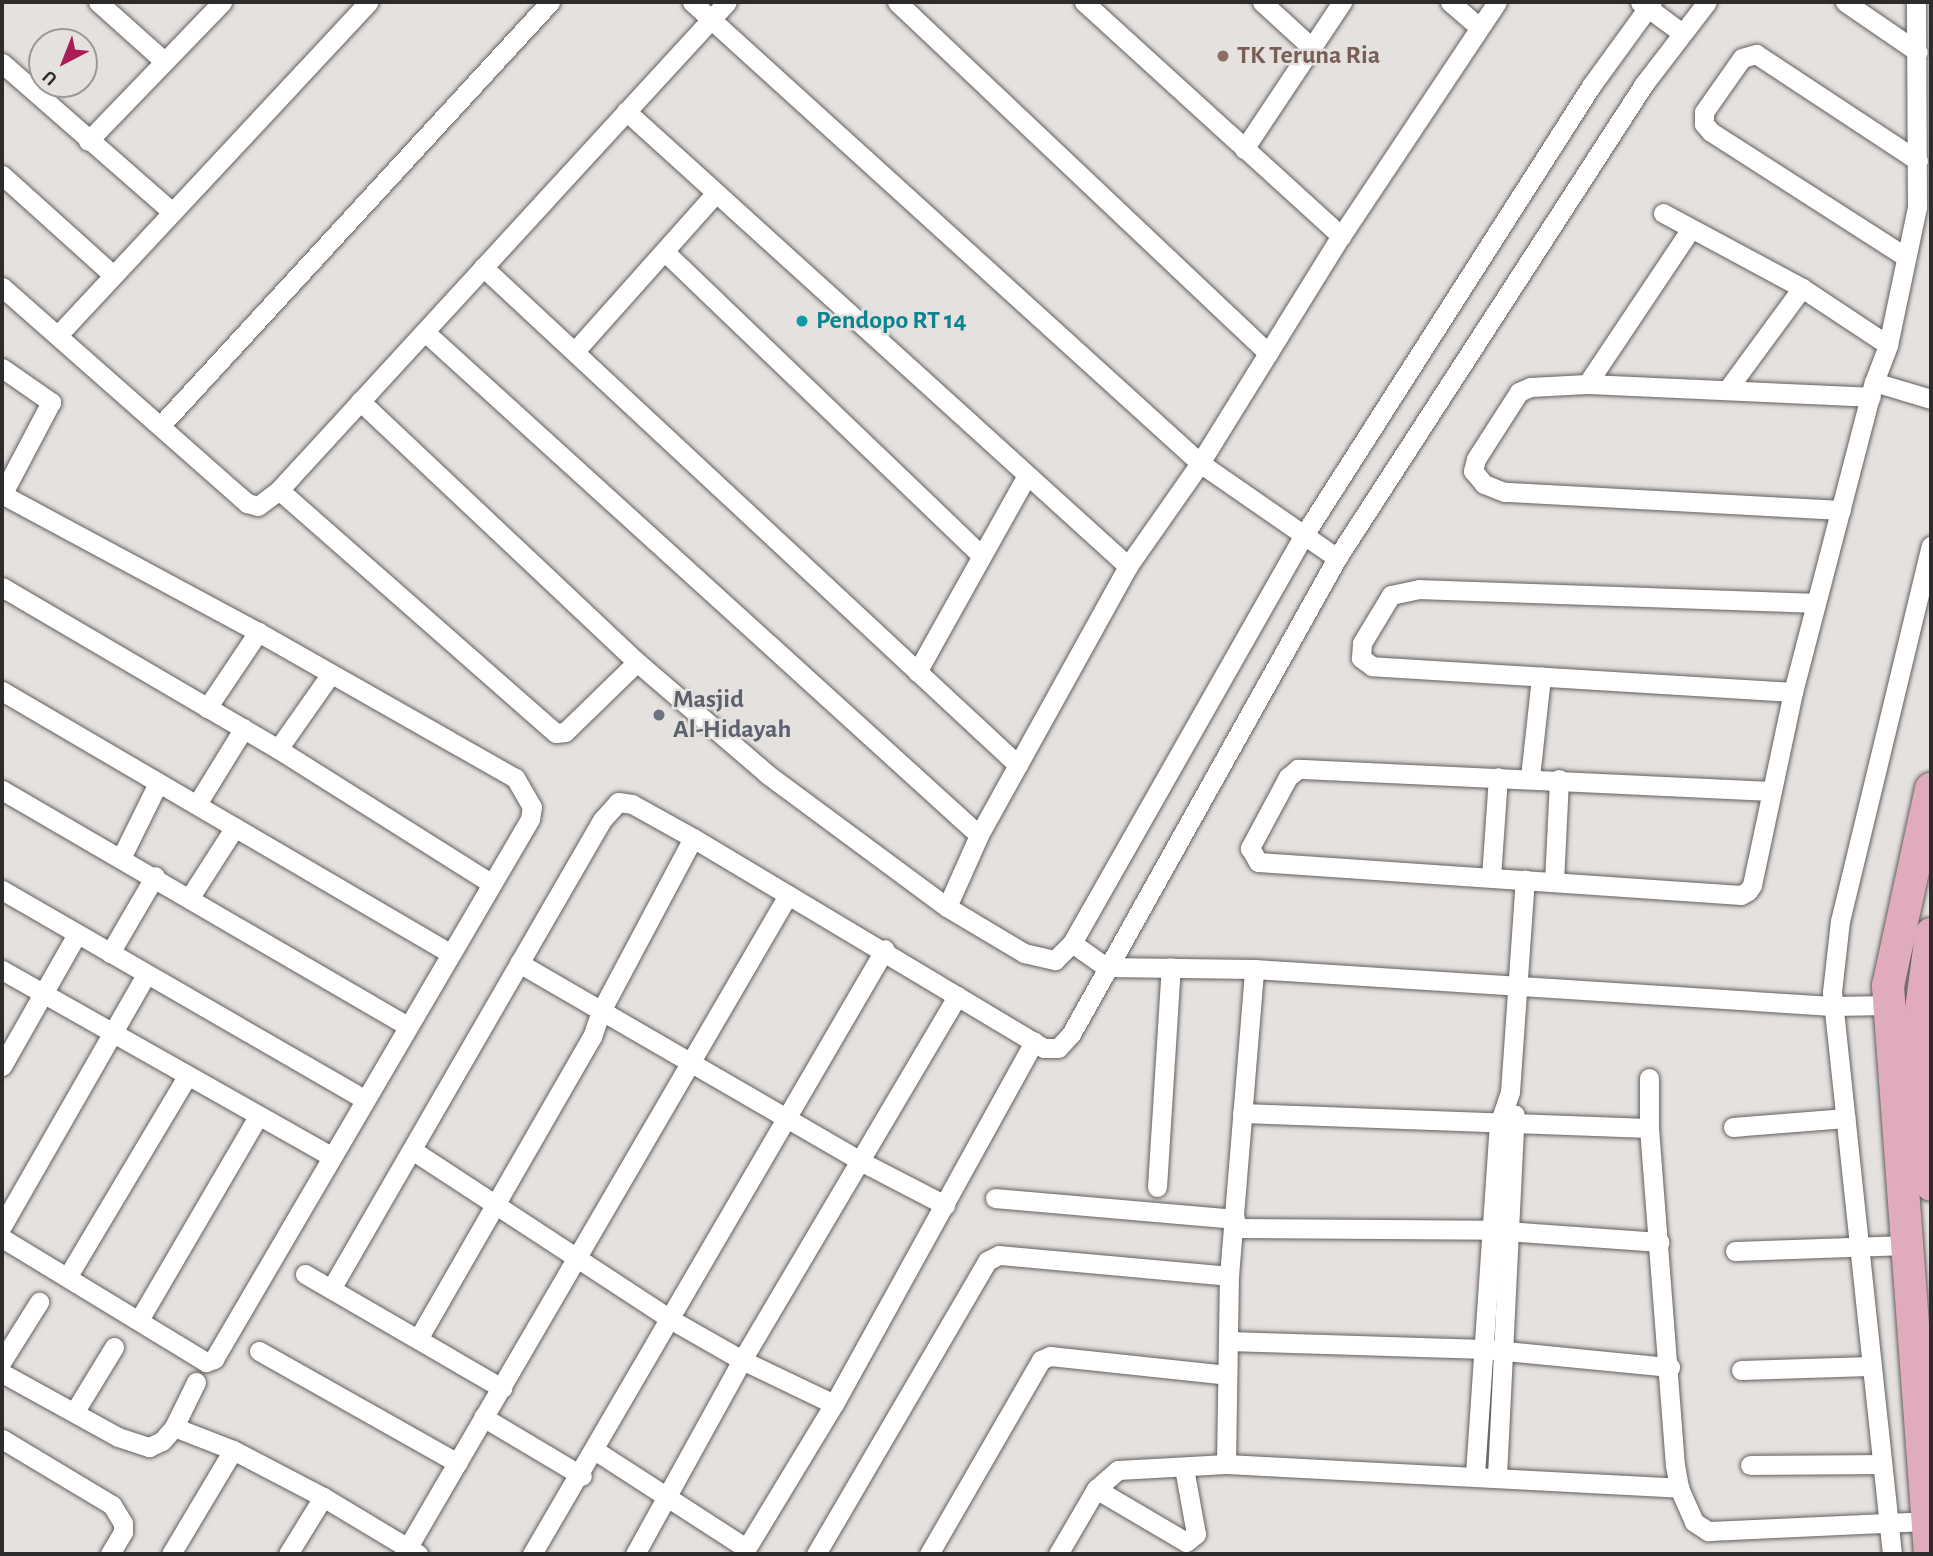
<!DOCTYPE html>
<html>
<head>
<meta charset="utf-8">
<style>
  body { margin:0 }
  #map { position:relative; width:1933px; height:1556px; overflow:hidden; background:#e5e1df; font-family:"Alegreya Sans",sans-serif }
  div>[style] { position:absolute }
  .roads { filter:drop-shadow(0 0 2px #635f5d) drop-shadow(0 0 2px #635f5d) }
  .street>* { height:19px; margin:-9.5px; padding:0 9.5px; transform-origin:9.5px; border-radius:9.5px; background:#fff }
  .primary>* { height:32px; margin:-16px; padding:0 16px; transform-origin:16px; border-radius:16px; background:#e0acbd }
  .dots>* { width:19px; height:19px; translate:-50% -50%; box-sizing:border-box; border:4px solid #e5e1df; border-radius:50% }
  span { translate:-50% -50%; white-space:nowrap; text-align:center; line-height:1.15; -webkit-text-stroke:5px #e5e1df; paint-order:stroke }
  .education-label { font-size:26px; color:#785e54; font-weight:700 }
  .left { translate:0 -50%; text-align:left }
  .culture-label { font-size:26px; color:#0d838f; font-weight:700 }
  .worship-label { font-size:26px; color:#5b616d; font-weight:700 }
  .frame { position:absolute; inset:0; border:4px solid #2d2c2b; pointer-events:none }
  .north { position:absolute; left:28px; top:28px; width:70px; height:70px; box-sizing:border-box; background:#e5e1df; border:2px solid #9b9997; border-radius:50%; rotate:222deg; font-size:19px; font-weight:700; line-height:28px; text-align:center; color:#2d2c2b }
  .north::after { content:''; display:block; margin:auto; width:24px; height:32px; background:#ac1d58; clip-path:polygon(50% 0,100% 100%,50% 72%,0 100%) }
</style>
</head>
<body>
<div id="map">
  <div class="roads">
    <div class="street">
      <i style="left:98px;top:2px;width:89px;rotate:41.8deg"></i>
      <i style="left:692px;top:2px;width:686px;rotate:42.22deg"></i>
      <i style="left:1200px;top:463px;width:167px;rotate:34.7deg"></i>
      <i style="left:897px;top:2px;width:511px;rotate:43.41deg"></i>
      <i style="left:1084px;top:2px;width:348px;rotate:42.3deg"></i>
      <i style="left:1262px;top:2px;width:67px;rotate:42.6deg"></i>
      <i style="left:1450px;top:2px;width:38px;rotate:41deg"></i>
      <i style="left:1640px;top:2px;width:52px;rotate:36.4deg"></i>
      <i style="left:1845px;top:2px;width:88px;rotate:34.4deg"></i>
      <i style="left:2px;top:63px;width:226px;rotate:41.2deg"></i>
      <i style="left:626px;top:111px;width:678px;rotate:42.19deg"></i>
      <i style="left:88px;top:141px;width:193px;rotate:-46deg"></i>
      <i style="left:1244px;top:149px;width:177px;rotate:-56.3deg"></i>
      <i style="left:2px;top:175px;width:149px;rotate:42deg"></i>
      <i style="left:1663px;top:213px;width:158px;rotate:28.3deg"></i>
      <i style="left:1802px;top:288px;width:103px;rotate:33.5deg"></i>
      <i style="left:665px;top:252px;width:436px;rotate:43.8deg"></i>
      <i style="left:1906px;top:257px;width:232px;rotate:-147.3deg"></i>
      <i style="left:1711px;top:132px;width:11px;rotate:-131deg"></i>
      <i style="left:1704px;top:124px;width:12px;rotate:-90deg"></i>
      <i style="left:1704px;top:112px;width:66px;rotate:-54.9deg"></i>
      <i style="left:1742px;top:58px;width:15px;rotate:-16deg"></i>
      <i style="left:1756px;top:54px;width:194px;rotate:33.4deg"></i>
      <i style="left:483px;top:267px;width:731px;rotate:42.95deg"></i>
      <i style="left:2px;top:287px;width:327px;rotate:41.4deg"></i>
      <i style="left:247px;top:503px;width:11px;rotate:15deg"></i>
      <i style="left:258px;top:506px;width:26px;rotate:-37deg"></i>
      <i style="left:279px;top:490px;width:662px;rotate:-47.45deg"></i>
      <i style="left:425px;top:332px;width:748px;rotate:42.24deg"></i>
      <i style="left:58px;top:335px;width:455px;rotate:-47deg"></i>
      <i style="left:575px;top:351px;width:210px;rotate:-48.3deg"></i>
      <i style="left:2px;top:368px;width:60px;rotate:34.8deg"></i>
      <i style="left:51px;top:402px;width:105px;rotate:117.8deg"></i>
      <i style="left:1874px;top:382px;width:59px;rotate:16.6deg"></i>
      <i style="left:1587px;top:384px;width:185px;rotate:-56.2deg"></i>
      <i style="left:1727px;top:390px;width:127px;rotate:-53.7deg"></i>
      <i style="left:360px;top:401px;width:381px;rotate:43.3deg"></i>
      <i style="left:637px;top:662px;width:172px;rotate:40.7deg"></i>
      <i style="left:767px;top:774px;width:224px;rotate:36.5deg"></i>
      <i style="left:947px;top:907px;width:90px;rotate:30.9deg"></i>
      <i style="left:1024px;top:953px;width:32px;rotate:13deg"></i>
      <i style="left:1055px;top:960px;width:24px;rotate:-45deg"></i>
      <i style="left:1072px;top:943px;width:469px;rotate:-60.4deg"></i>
      <i style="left:1304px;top:535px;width:533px;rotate:-57.41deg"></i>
      <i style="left:1591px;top:86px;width:104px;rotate:-54deg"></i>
      <i style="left:161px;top:425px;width:575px;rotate:-47.4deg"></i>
      <i style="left:279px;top:490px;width:368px;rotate:41.3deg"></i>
      <i style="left:556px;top:733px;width:9px;rotate:-6deg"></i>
      <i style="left:565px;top:732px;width:100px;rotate:-44.2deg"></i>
      <i style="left:1841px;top:510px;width:337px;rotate:-176.9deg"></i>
      <i style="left:1504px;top:492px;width:22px;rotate:-158deg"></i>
      <i style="left:1484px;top:484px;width:17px;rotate:-130deg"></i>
      <i style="left:1473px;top:471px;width:12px;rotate:-76deg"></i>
      <i style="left:1476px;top:459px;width:80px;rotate:-57.3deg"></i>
      <i style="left:1519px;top:392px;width:12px;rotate:-24deg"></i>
      <i style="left:1530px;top:387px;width:57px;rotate:-3deg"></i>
      <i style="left:1587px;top:384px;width:284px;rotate:2.6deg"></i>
      <i style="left:2px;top:587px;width:320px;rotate:30.4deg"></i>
      <i style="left:278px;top:749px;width:249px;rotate:32.2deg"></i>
      <i style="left:917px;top:672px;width:223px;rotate:-60.8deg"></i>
      <i style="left:2px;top:691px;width:517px;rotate:30.34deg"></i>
      <i style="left:1793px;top:692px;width:422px;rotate:-176.5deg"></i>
      <i style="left:1372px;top:666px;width:14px;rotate:-144deg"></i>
      <i style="left:1361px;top:658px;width:15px;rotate:-86deg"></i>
      <i style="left:1362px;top:643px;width:56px;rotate:-58.9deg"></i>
      <i style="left:1391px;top:595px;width:29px;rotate:-12deg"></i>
      <i style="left:1419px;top:589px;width:397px;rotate:2deg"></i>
      <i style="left:207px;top:708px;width:92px;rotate:-56.1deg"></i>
      <i style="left:278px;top:749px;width:90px;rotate:-54.9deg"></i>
      <i style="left:1530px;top:777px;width:101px;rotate:-83.7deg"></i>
      <i style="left:2px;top:790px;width:467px;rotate:30.2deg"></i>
      <i style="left:1771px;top:791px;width:474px;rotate:-177.3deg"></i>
      <i style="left:1298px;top:769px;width:13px;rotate:141deg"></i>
      <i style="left:1288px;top:777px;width:81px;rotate:118.2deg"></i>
      <i style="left:1250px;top:848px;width:16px;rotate:60deg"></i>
      <i style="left:1258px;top:862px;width:484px;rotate:3.9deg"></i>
      <i style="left:1741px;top:895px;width:8px;rotate:-30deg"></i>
      <i style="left:1748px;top:891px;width:7px;rotate:-56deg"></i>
      <i style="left:1752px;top:885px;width:197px;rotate:-78deg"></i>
      <i style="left:1793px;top:692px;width:320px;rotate:-75.4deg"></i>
      <i style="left:1874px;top:382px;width:40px;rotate:-69deg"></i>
      <i style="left:1888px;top:345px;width:141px;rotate:-78.1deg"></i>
      <i style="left:1917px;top:207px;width:205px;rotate:-90.3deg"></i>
      <i style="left:197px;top:804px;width:89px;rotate:-58.3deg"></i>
      <i style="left:121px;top:858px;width:84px;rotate:-63.7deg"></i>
      <i style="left:1491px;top:877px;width:100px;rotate:-86deg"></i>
      <i style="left:1554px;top:882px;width:103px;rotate:-87.2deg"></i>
      <i style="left:2px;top:890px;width:419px;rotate:30deg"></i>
      <i style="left:190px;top:897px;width:83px;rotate:-57.3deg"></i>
      <i style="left:947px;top:907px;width:79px;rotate:-66deg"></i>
      <i style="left:979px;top:835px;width:308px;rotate:-61deg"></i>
      <i style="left:1128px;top:566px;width:126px;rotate:-55deg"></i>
      <i style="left:1200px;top:463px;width:267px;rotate:-58.2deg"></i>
      <i style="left:1341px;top:236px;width:281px;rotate:-56.3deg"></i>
      <i style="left:1072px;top:943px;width:42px;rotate:35.2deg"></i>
      <i style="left:1106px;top:967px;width:148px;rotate:0.8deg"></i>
      <i style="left:1254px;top:969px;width:579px;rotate:3.66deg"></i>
      <i style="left:1832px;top:1006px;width:58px;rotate:-1deg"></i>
      <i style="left:110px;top:953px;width:89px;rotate:-59.7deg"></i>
      <i style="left:519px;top:963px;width:394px;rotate:30.1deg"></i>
      <i style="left:860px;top:1161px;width:96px;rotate:27.4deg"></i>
      <i style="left:2px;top:970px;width:378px;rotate:29.5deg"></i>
      <i style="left:2px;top:1066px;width:152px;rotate:-60.4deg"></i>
      <i style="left:1649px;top:1078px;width:50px;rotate:90deg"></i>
      <i style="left:1649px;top:1128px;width:338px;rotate:85.6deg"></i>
      <i style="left:1675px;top:1465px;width:23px;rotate:80deg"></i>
      <i style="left:1679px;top:1488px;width:37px;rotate:66deg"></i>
      <i style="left:1694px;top:1522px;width:17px;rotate:33deg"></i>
      <i style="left:1708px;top:1531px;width:219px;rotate:-2.6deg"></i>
      <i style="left:1242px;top:1113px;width:407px;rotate:2.1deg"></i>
      <i style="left:1733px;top:1127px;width:113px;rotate:-4.6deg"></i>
      <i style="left:412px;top:1150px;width:308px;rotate:33.2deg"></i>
      <i style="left:670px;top:1319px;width:83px;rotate:29.7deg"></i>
      <i style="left:742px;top:1360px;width:102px;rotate:25.6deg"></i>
      <i style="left:1157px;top:1187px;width:220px;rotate:-86.4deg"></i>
      <i style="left:995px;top:1198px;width:241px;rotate:5deg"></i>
      <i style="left:2px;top:1226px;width:289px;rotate:-60.2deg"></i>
      <i style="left:1235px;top:1228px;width:257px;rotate:0.4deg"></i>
      <i style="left:1492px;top:1230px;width:168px;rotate:4.1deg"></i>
      <i style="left:2px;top:1238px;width:239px;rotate:31.3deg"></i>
      <i style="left:206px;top:1362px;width:9px;rotate:-21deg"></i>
      <i style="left:214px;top:1359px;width:626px;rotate:-59.66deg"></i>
      <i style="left:530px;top:819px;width:12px;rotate:-81deg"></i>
      <i style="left:532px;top:807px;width:34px;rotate:-120deg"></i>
      <i style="left:515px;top:778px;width:296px;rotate:-150.4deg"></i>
      <i style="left:258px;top:632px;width:291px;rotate:-151.7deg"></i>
      <i style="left:1735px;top:1251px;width:172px;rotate:-2deg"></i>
      <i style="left:305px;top:1274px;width:228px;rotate:30.1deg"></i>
      <i style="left:68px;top:1276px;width:233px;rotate:-59.2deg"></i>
      <i style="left:331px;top:1289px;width:542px;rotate:-59.98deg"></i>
      <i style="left:602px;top:820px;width:24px;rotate:-48deg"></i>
      <i style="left:618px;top:802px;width:14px;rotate:8deg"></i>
      <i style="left:632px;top:804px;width:70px;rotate:29.1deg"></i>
      <i style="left:693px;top:838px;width:409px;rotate:30.9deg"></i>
      <i style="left:1044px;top:1048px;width:14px"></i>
      <i style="left:1058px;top:1048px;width:19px;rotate:-47deg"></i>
      <i style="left:1071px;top:1034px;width:545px;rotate:-60.8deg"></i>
      <i style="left:1337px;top:558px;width:565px;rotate:-57.07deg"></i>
      <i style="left:1644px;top:84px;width:103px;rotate:-52.5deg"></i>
      <i style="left:139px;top:1320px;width:236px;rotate:-59.7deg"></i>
      <i style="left:418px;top:1339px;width:349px;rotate:-60.1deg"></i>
      <i style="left:592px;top:1037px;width:28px;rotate:-71deg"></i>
      <i style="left:601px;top:1011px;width:196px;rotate:-62deg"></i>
      <i style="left:1228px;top:1341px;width:257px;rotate:1.8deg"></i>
      <i style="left:1485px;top:1349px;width:186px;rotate:5.6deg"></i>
      <i style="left:259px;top:1351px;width:228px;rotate:29.4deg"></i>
      <i style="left:2px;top:1361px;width:70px;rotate:-57.9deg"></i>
      <i style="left:1741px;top:1370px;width:129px;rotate:-1.8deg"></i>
      <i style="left:2px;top:1373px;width:132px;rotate:28.9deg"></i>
      <i style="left:118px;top:1437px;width:33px;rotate:18deg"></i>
      <i style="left:149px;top:1447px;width:14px;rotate:-25deg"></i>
      <i style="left:162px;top:1441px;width:18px;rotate:-49deg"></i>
      <i style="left:174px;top:1427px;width:50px;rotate:-63.9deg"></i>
      <i style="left:75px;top:1411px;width:75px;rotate:-58.6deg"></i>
      <i style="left:483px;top:1417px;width:115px;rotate:30.8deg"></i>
      <i style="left:174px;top:1427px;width:63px;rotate:21.3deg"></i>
      <i style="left:233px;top:1450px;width:102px;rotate:27.6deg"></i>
      <i style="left:323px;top:1497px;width:111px;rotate:31deg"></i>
      <i style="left:2px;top:1439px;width:128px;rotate:31deg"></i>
      <i style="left:112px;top:1505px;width:21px;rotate:59deg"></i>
      <i style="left:123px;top:1523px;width:9px;rotate:90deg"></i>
      <i style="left:123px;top:1532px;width:26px;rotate:121deg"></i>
      <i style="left:596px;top:1451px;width:179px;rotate:32.9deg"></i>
      <i style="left:1226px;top:1464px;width:188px;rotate:-89.1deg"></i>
      <i style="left:1229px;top:1276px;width:308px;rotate:-85.3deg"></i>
      <i style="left:1750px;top:1465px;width:131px;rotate:-0.4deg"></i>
      <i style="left:1475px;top:1474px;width:351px;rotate:-86.1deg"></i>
      <i style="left:1499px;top:1124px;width:34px;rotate:-71deg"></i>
      <i style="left:1510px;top:1092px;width:213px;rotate:-86deg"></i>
      <i style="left:1497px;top:1476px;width:362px;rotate:-87.2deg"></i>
      <i style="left:1096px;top:1489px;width:104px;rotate:30.5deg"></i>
      <i style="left:1186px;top:1542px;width:13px;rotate:-39deg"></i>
      <i style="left:1196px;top:1534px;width:67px;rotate:-100.3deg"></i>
      <i style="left:171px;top:1554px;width:121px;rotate:-59.2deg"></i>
      <i style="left:288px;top:1554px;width:67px;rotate:-58.4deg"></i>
      <i style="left:404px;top:1554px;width:763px;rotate:-59.77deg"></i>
      <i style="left:532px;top:1554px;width:700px;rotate:-59.74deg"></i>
      <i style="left:635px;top:1554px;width:222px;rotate:-61.1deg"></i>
      <i style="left:742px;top:1360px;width:423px;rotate:-59.4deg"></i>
      <i style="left:743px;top:1554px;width:175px;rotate:-58.8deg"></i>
      <i style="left:834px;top:1404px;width:414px;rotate:-61.1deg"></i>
      <i style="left:816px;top:1554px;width:339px;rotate:-59.7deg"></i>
      <i style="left:987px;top:1261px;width:13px;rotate:-27deg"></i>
      <i style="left:999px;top:1255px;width:231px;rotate:5.2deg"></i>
      <i style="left:929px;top:1554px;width:224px;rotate:-60deg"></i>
      <i style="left:1041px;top:1360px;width:10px;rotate:-24deg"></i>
      <i style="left:1050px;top:1356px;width:178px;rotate:6.1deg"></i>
      <i style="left:1058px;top:1554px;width:75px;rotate:-59.7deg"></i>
      <i style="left:1096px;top:1489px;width:29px;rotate:-41deg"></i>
      <i style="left:1118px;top:1470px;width:108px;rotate:-3.2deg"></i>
      <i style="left:1226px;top:1464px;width:454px;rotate:3deg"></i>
      <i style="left:1892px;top:1554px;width:565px;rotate:-96.09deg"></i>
      <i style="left:1832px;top:992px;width:71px;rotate:-83.6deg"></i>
      <i style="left:1840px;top:921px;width:386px;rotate:-76.4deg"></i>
    </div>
    <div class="primary">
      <i style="left:1931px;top:934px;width:92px;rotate:97.5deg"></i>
      <i style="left:1919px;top:1025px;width:160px;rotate:85.7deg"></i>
      <i style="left:1930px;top:1554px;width:570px;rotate:-94.23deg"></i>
      <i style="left:1888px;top:986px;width:202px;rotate:-77.7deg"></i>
    </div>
  </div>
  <div class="dots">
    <i style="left:1223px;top:56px;background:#8d6e63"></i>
    <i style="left:802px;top:321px;background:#0f9aa8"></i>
    <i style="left:659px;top:715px;background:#6b7280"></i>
  </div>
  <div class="education-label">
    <span class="left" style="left:1237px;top:56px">TK Teruna Ria</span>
  </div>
  <div class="culture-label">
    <span class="left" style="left:816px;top:321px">Pendopo RT 14</span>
  </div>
  <div class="worship-label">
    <span class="left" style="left:673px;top:715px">Masjid<br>Al-Hidayah</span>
  </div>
  <div class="frame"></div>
  <div class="north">U</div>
</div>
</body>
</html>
